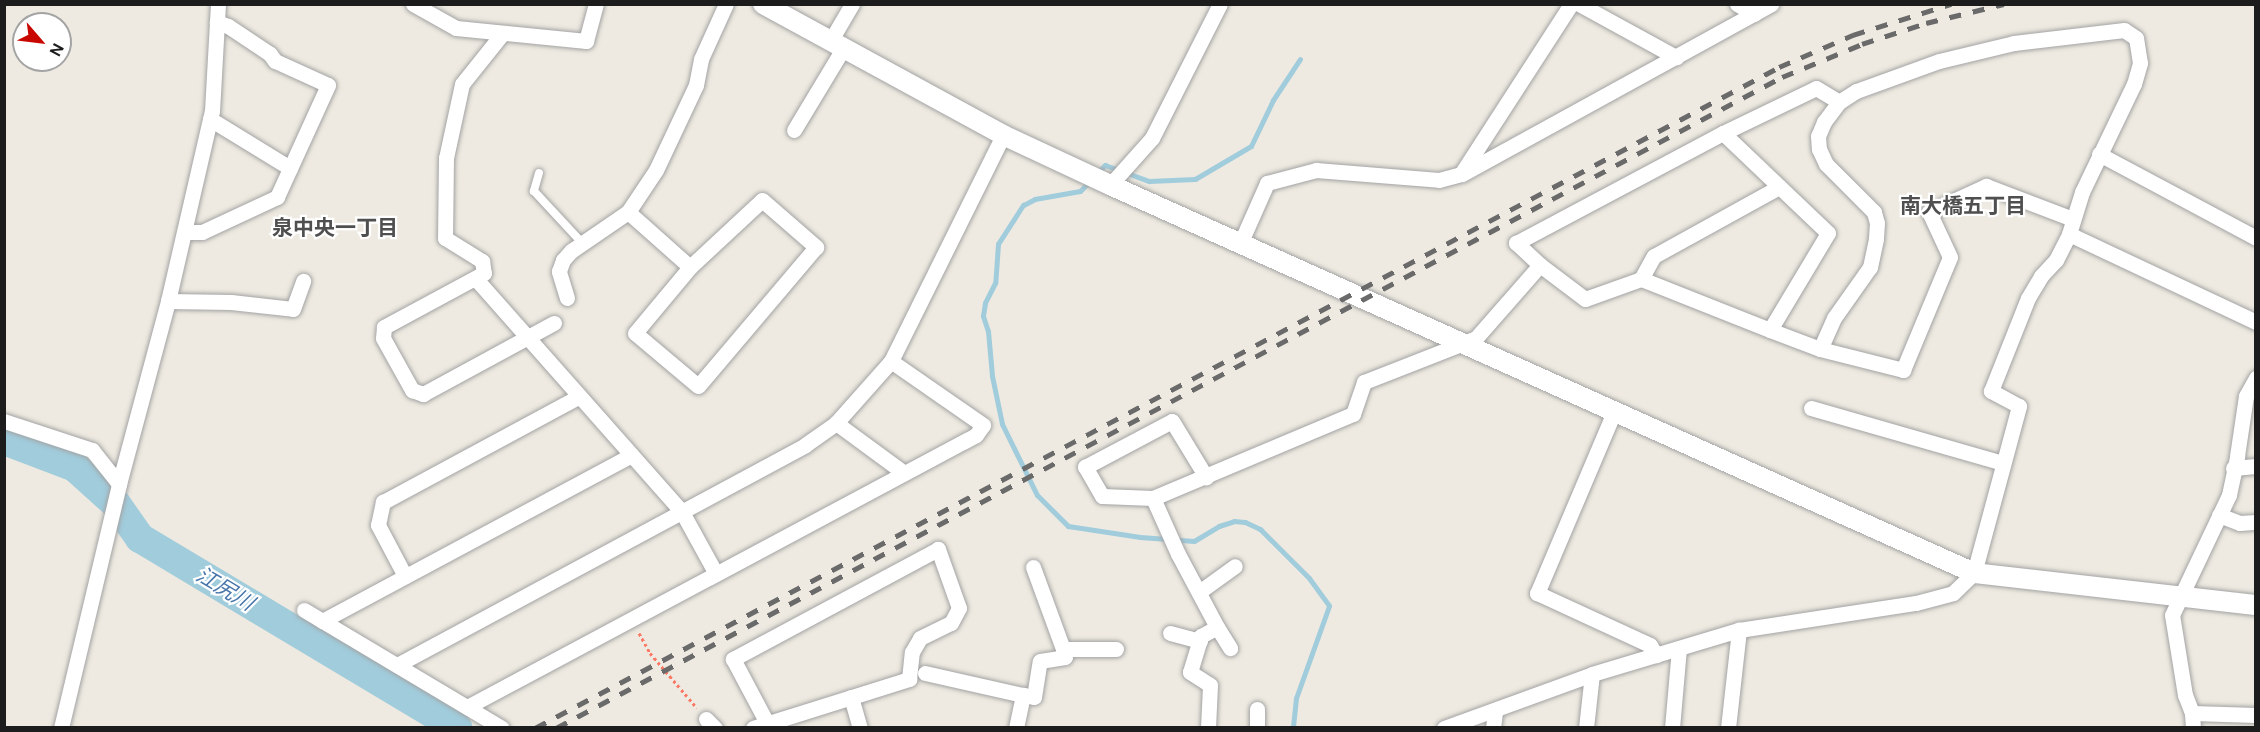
<!DOCTYPE html>
<html>
<head>
<meta charset="utf-8">
<style>
  body { margin:0 }
  #map { position:relative; width:2260px; height:732px; overflow:hidden; background:#eeeae1; font-family:"DM Sans","Noto Sans JP",sans-serif }
  div>[style] { position:absolute }
  .stream>* { height:5px; margin:-2.5px; padding:0 2.5px; transform-origin:2.5px; border-radius:2.5px; background:#a1ccdc }
  .river>* { height:30px; margin:-15px; padding:0 15px; transform-origin:15px; border-radius:15px; background:#a1ccdc }
  .path>* { height:3px; margin-top:-1.5px; transform-origin:0; background:repeating-linear-gradient(90deg,#fa7a66 0 3px,transparent 0 6px) }
  .roads { filter:drop-shadow(0 0 2px #a3a3a3) drop-shadow(0 0 2px #a3a3a3) }
  .service>* { height:8px; margin:-4px; padding:0 4px; transform-origin:4px; border-radius:4px; background:#fff }
  .minor>* { height:15px; margin:-7.5px; padding:0 7.5px; transform-origin:7.5px; border-radius:7.5px; background:#fff }
  .tertiary>* { height:20px; margin:-10px; padding:0 10px; transform-origin:10px; border-radius:10px; background:#fff }
  .rail>* { height:4.5px; margin-top:-2.25px; transform-origin:0; background:repeating-linear-gradient(90deg,#6a6a6a 0 12px,transparent 0 24px) }
  span { translate:-50% -50%; white-space:nowrap; text-align:center; line-height:1.15; -webkit-text-stroke:4.5px #fff; paint-order:stroke }
  .neighbourhood-label { font-size:21px; color:#4f4f4f; font-weight:700 }
  .water-label { font-size:21px; color:#4976ab; font-style:italic }
  .frame { position:absolute; inset:0; border:6px solid #1c1c1c; pointer-events:none }
  .north { position:absolute; left:12px; top:12px; width:60px; height:60px; box-sizing:border-box; background:#fff; border:2px solid #a4a4a4; border-radius:50%; rotate:118deg; font-size:16px; font-weight:700; line-height:24px; text-align:center; color:#1c1c1c }
  .north::after { content:''; display:block; margin:auto; width:21px; height:27px; background:#c80700; clip-path:polygon(50% 0,100% 100%,50% 72%,0 100%) }
</style>
</head>
<body>
<div id="map">
  <div class="stream">
    <i style="left:1096px;top:174px;width:13px;rotate:-45deg"></i>
    <i style="left:1105px;top:165px;width:47px;rotate:20deg"></i>
    <i style="left:1149px;top:181px;width:46px;rotate:-2.5deg"></i>
    <i style="left:1195px;top:179px;width:65px;rotate:-30.5deg"></i>
    <i style="left:1251px;top:146px;width:51px;rotate:-64.4deg"></i>
    <i style="left:1273px;top:100px;width:49px;rotate:-56.6deg"></i>
    <i style="left:1090px;top:181px;width:14px;rotate:135deg"></i>
    <i style="left:1080px;top:191px;width:46px;rotate:169.9deg"></i>
    <i style="left:1035px;top:199px;width:13px;rotate:153deg"></i>
    <i style="left:1023px;top:205px;width:46px;rotate:122.7deg"></i>
    <i style="left:998px;top:244px;width:39px;rotate:94deg"></i>
    <i style="left:995px;top:283px;width:22px;rotate:117deg"></i>
    <i style="left:985px;top:303px;width:13px;rotate:99deg"></i>
    <i style="left:983px;top:316px;width:16px;rotate:72deg"></i>
    <i style="left:988px;top:331px;width:45px;rotate:84.9deg"></i>
    <i style="left:992px;top:376px;width:49px;rotate:78.2deg"></i>
    <i style="left:1002px;top:424px;width:79px;rotate:63.8deg"></i>
    <i style="left:1037px;top:495px;width:44px;rotate:45deg"></i>
    <i style="left:1068px;top:526px;width:73px;rotate:8.7deg"></i>
    <i style="left:1140px;top:537px;width:54px;rotate:4.2deg"></i>
    <i style="left:1194px;top:541px;width:29px;rotate:-31deg"></i>
    <i style="left:1219px;top:526px;width:16px;rotate:-18deg"></i>
    <i style="left:1234px;top:521px;width:11px;rotate:5deg"></i>
    <i style="left:1245px;top:522px;width:17px;rotate:25deg"></i>
    <i style="left:1260px;top:529px;width:69px;rotate:45deg"></i>
    <i style="left:1309px;top:578px;width:34px;rotate:54deg"></i>
    <i style="left:1329px;top:606px;width:98px;rotate:109.7deg"></i>
    <i style="left:1296px;top:698px;width:30px;rotate:96deg"></i>
  </div>
  <div class="river">
    <i style="left:4px;top:440px;width:76px;rotate:20.8deg"></i>
    <i style="left:75px;top:467px;width:55px;rotate:42.1deg"></i>
    <i style="left:116px;top:504px;width:42px;rotate:54.8deg"></i>
    <i style="left:140px;top:538px;width:370px;rotate:30.9deg"></i>
  </div>
  <div class="path">
    <i style="left:639px;top:633px;width:23px;rotate:61deg"></i>
    <i style="left:650px;top:653px;width:72px;rotate:49.5deg"></i>
  </div>
  <div class="roads">
    <div class="service">
      <i style="left:539px;top:173px;width:19px;rotate:106deg"></i>
      <i style="left:534px;top:191px;width:72px;rotate:47.2deg"></i>
    </div>
    <div class="minor">
      <i style="left:413px;top:4px;width:49px;rotate:29.2deg"></i>
      <i style="left:456px;top:28px;width:131px;rotate:5.7deg"></i>
      <i style="left:586px;top:41px;width:38px;rotate:-75deg"></i>
      <i style="left:1579px;top:4px;width:111px;rotate:28.7deg"></i>
      <i style="left:1737px;top:4px;width:20px;rotate:30deg"></i>
      <i style="left:502px;top:34px;width:64px;rotate:128.7deg"></i>
      <i style="left:462px;top:84px;width:76px;rotate:102.2deg"></i>
      <i style="left:446px;top:158px;width:80px;rotate:90.7deg"></i>
      <i style="left:445px;top:238px;width:44px;rotate:31.9deg"></i>
      <i style="left:482px;top:261px;width:12px;rotate:81deg"></i>
      <i style="left:484px;top:273px;width:114px;rotate:151.6deg"></i>
      <i style="left:384px;top:327px;width:11px;rotate:95deg"></i>
      <i style="left:383px;top:338px;width:60px;rotate:60.9deg"></i>
      <i style="left:412px;top:390px;width:12px;rotate:20deg"></i>
      <i style="left:423px;top:394px;width:149px;rotate:-28.5deg"></i>
      <i style="left:831px;top:40px;width:42px;rotate:-59.7deg"></i>
      <i style="left:210px;top:119px;width:94px;rotate:31.5deg"></i>
      <i style="left:794px;top:130px;width:97px;rotate:-58.9deg"></i>
      <i style="left:1723px;top:133px;width:103px;rotate:-25.8deg"></i>
      <i style="left:1816px;top:88px;width:27px;rotate:31deg"></i>
      <i style="left:2099px;top:154px;width:178px;rotate:28.1deg"></i>
      <i style="left:1463px;top:171px;width:199px;rotate:-57.1deg"></i>
      <i style="left:1110px;top:185px;width:63px;rotate:-48.2deg"></i>
      <i style="left:1152px;top:138px;width:150px;rotate:-63.1deg"></i>
      <i style="left:762px;top:200px;width:72px;rotate:41deg"></i>
      <i style="left:816px;top:247px;width:182px;rotate:130.3deg"></i>
      <i style="left:698px;top:386px;width:82px;rotate:-139.9deg"></i>
      <i style="left:635px;top:333px;width:86px;rotate:-50.2deg"></i>
      <i style="left:690px;top:267px;width:98px;rotate:-42.9deg"></i>
      <i style="left:185px;top:232px;width:17px"></i>
      <i style="left:202px;top:232px;width:83px;rotate:-25deg"></i>
      <i style="left:277px;top:197px;width:123px;rotate:-65.5deg"></i>
      <i style="left:328px;top:85px;width:58px;rotate:-155.6deg"></i>
      <i style="left:275px;top:61px;width:9px;rotate:-126deg"></i>
      <i style="left:270px;top:54px;width:50px;rotate:-146.3deg"></i>
      <i style="left:228px;top:26px;width:12px;rotate:-160deg"></i>
      <i style="left:2069px;top:234px;width:207px;rotate:25.2deg"></i>
      <i style="left:1240px;top:244px;width:67px;rotate:-66.1deg"></i>
      <i style="left:1267px;top:183px;width:51px;rotate:-14.9deg"></i>
      <i style="left:1316px;top:170px;width:123px;rotate:4.6deg"></i>
      <i style="left:1439px;top:180px;width:24px;rotate:-15deg"></i>
      <i style="left:1462px;top:174px;width:353px;rotate:-28.8deg"></i>
      <i style="left:690px;top:267px;width:83px;rotate:-138.4deg"></i>
      <i style="left:628px;top:212px;width:50px;rotate:-56.3deg"></i>
      <i style="left:656px;top:170px;width:94px;rotate:-64.8deg"></i>
      <i style="left:696px;top:85px;width:26px;rotate:-79deg"></i>
      <i style="left:701px;top:59px;width:60px;rotate:-65.6deg"></i>
      <i style="left:476px;top:279px;width:311px;rotate:48.5deg"></i>
      <i style="left:682px;top:512px;width:68px;rotate:61.2deg"></i>
      <i style="left:1641px;top:279px;width:26px;rotate:-61deg"></i>
      <i style="left:1654px;top:256px;width:143px;rotate:-28.9deg"></i>
      <i style="left:567px;top:298px;width:28px;rotate:-107deg"></i>
      <i style="left:559px;top:271px;width:12px;rotate:-70deg"></i>
      <i style="left:563px;top:260px;width:12px;rotate:-48deg"></i>
      <i style="left:571px;top:251px;width:69px;rotate:-34.4deg"></i>
      <i style="left:168px;top:301px;width:63px;rotate:0.9deg"></i>
      <i style="left:231px;top:302px;width:62px;rotate:6.4deg"></i>
      <i style="left:293px;top:309px;width:30px;rotate:-70deg"></i>
      <i style="left:1820px;top:349px;width:86px;rotate:14.2deg"></i>
      <i style="left:1903px;top:370px;width:122px;rotate:-67.4deg"></i>
      <i style="left:1950px;top:257px;width:50px;rotate:-115deg"></i>
      <i style="left:1929px;top:212px;width:63px;rotate:-24.5deg"></i>
      <i style="left:1986px;top:186px;width:93px;rotate:20.8deg"></i>
      <i style="left:1811px;top:408px;width:200px;rotate:16deg"></i>
      <i style="left:1614px;top:412px;width:197px;rotate:113deg"></i>
      <i style="left:1537px;top:593px;width:124px;rotate:24.7deg"></i>
      <i style="left:1650px;top:645px;width:12px;rotate:59deg"></i>
      <i style="left:4px;top:421px;width:93px;rotate:18.2deg"></i>
      <i style="left:92px;top:450px;width:43px;rotate:51.5deg"></i>
      <i style="left:836px;top:423px;width:84px;rotate:36.3deg"></i>
      <i style="left:2233px;top:468px;width:23px;rotate:-5deg"></i>
      <i style="left:1153px;top:498px;width:51px;rotate:-177.8deg"></i>
      <i style="left:1102px;top:496px;width:34px;rotate:-120deg"></i>
      <i style="left:1085px;top:467px;width:98px;rotate:-27.9deg"></i>
      <i style="left:1172px;top:421px;width:66px;rotate:58.7deg"></i>
      <i style="left:2219px;top:515px;width:22px;rotate:21deg"></i>
      <i style="left:2240px;top:523px;width:16px;rotate:-4deg"></i>
      <i style="left:1033px;top:567px;width:87px;rotate:69.9deg"></i>
      <i style="left:405px;top:576px;width:58px;rotate:-117.9deg"></i>
      <i style="left:378px;top:525px;width:24px;rotate:-78deg"></i>
      <i style="left:383px;top:502px;width:221px;rotate:-28.3deg"></i>
      <i style="left:1199px;top:592px;width:44px;rotate:-35.8deg"></i>
      <i style="left:304px;top:610px;width:230px;rotate:30.8deg"></i>
      <i style="left:322px;top:621px;width:351px;rotate:-28.2deg"></i>
      <i style="left:1217px;top:627px;width:25px;rotate:58deg"></i>
      <i style="left:1170px;top:633px;width:31px;rotate:15deg"></i>
      <i style="left:397px;top:665px;width:464px;rotate:-28.3deg"></i>
      <i style="left:805px;top:445px;width:38px;rotate:-35deg"></i>
      <i style="left:836px;top:423px;width:83px;rotate:-48.4deg"></i>
      <i style="left:891px;top:361px;width:252px;rotate:-63.6deg"></i>
      <i style="left:925px;top:673px;width:100px;rotate:12.7deg"></i>
      <i style="left:851px;top:697px;width:32px;rotate:74deg"></i>
      <i style="left:467px;top:707px;width:577px;rotate:-28.12deg"></i>
      <i style="left:976px;top:435px;width:12px;rotate:-55deg"></i>
      <i style="left:983px;top:425px;width:112px;rotate:-145.2deg"></i>
      <i style="left:2192px;top:713px;width:64px;rotate:1.8deg"></i>
      <i style="left:706px;top:719px;width:13px;rotate:45deg"></i>
      <i style="left:61px;top:728px;width:251px;rotate:-76.6deg"></i>
      <i style="left:119px;top:484px;width:189px;rotate:-75deg"></i>
      <i style="left:168px;top:301px;width:195px;rotate:-77deg"></i>
      <i style="left:212px;top:111px;width:107px;rotate:-86.8deg"></i>
      <i style="left:753px;top:728px;width:164px;rotate:-17.4deg"></i>
      <i style="left:909px;top:679px;width:27px;rotate:-84deg"></i>
      <i style="left:912px;top:652px;width:16px;rotate:-60deg"></i>
      <i style="left:920px;top:638px;width:34px;rotate:-26deg"></i>
      <i style="left:951px;top:623px;width:17px;rotate:-62deg"></i>
      <i style="left:959px;top:608px;width:63px;rotate:-109.6deg"></i>
      <i style="left:938px;top:549px;width:233px;rotate:151.8deg"></i>
      <i style="left:733px;top:659px;width:72px;rotate:62deg"></i>
      <i style="left:1016px;top:728px;width:34px;rotate:-78deg"></i>
      <i style="left:1023px;top:695px;width:11px;rotate:10deg"></i>
      <i style="left:1034px;top:697px;width:36px;rotate:-81deg"></i>
      <i style="left:1040px;top:661px;width:25px;rotate:-9deg"></i>
      <i style="left:1065px;top:657px;width:8px;rotate:-104deg"></i>
      <i style="left:1063px;top:649px;width:53px"></i>
      <i style="left:1208px;top:728px;width:43px;rotate:-87.3deg"></i>
      <i style="left:1210px;top:685px;width:24px;rotate:-147deg"></i>
      <i style="left:1190px;top:672px;width:38px;rotate:-73deg"></i>
      <i style="left:1201px;top:636px;width:18px;rotate:-29deg"></i>
      <i style="left:1217px;top:627px;width:83px;rotate:-118.1deg"></i>
      <i style="left:1178px;top:554px;width:61px;rotate:-114.1deg"></i>
      <i style="left:1153px;top:498px;width:217px;rotate:-22.8deg"></i>
      <i style="left:1353px;top:414px;width:34px;rotate:-71deg"></i>
      <i style="left:1364px;top:382px;width:120px;rotate:-21.4deg"></i>
      <i style="left:1476px;top:338px;width:97px;rotate:-48.8deg"></i>
      <i style="left:1257px;top:728px;width:19px;rotate:-90deg"></i>
      <i style="left:1444px;top:728px;width:158px;rotate:-20deg"></i>
      <i style="left:1592px;top:674px;width:153px;rotate:-16.7deg"></i>
      <i style="left:1739px;top:630px;width:179px;rotate:-8.7deg"></i>
      <i style="left:1916px;top:603px;width:38px;rotate:-15deg"></i>
      <i style="left:1953px;top:593px;width:29px;rotate:-44deg"></i>
      <i style="left:1974px;top:573px;width:173px;rotate:-74.9deg"></i>
      <i style="left:2019px;top:406px;width:32px;rotate:-152deg"></i>
      <i style="left:1991px;top:391px;width:100px;rotate:-68.3deg"></i>
      <i style="left:2028px;top:298px;width:26px;rotate:-59deg"></i>
      <i style="left:2041px;top:276px;width:22px;rotate:-47deg"></i>
      <i style="left:2056px;top:260px;width:29px;rotate:-63deg"></i>
      <i style="left:2069px;top:234px;width:44px;rotate:-72.8deg"></i>
      <i style="left:2082px;top:192px;width:120px;rotate:-64.3deg"></i>
      <i style="left:2134px;top:84px;width:22px;rotate:-74deg"></i>
      <i style="left:2140px;top:63px;width:25px;rotate:-99deg"></i>
      <i style="left:2136px;top:38px;width:14px;rotate:-146deg"></i>
      <i style="left:2124px;top:30px;width:111px;rotate:173.3deg"></i>
      <i style="left:2014px;top:43px;width:77px;rotate:166.5deg"></i>
      <i style="left:1939px;top:61px;width:88px;rotate:160.1deg"></i>
      <i style="left:1856px;top:91px;width:20px;rotate:147deg"></i>
      <i style="left:1839px;top:102px;width:25px;rotate:127deg"></i>
      <i style="left:1824px;top:122px;width:15px;rotate:113deg"></i>
      <i style="left:1818px;top:136px;width:13px;rotate:86deg"></i>
      <i style="left:1819px;top:149px;width:17px;rotate:65deg"></i>
      <i style="left:1826px;top:164px;width:68px;rotate:45deg"></i>
      <i style="left:1874px;top:212px;width:11px;rotate:75deg"></i>
      <i style="left:1877px;top:223px;width:16px;rotate:94deg"></i>
      <i style="left:1876px;top:239px;width:29px;rotate:102deg"></i>
      <i style="left:1870px;top:267px;width:62px;rotate:125.2deg"></i>
      <i style="left:1834px;top:318px;width:34px;rotate:114deg"></i>
      <i style="left:1820px;top:349px;width:53px;rotate:-159.2deg"></i>
      <i style="left:1770px;top:330px;width:139px;rotate:-158.4deg"></i>
      <i style="left:1641px;top:279px;width:59px;rotate:160.3deg"></i>
      <i style="left:1585px;top:299px;width:56px;rotate:-142.9deg"></i>
      <i style="left:1540px;top:265px;width:33px;rotate:-137deg"></i>
      <i style="left:1516px;top:243px;width:234px;rotate:-28deg"></i>
      <i style="left:1723px;top:133px;width:145px;rotate:43.6deg"></i>
      <i style="left:1828px;top:233px;width:113px;rotate:120.9deg"></i>
      <i style="left:1493px;top:728px;width:17px;rotate:-83deg"></i>
      <i style="left:1586px;top:728px;width:54px;rotate:-83.7deg"></i>
      <i style="left:1672px;top:728px;width:80px;rotate:-85deg"></i>
      <i style="left:1728px;top:728px;width:99px;rotate:-83.6deg"></i>
      <i style="left:2193px;top:728px;width:15px;rotate:-94deg"></i>
      <i style="left:2192px;top:713px;width:19px;rotate:-111deg"></i>
      <i style="left:2185px;top:695px;width:81px;rotate:-99.2deg"></i>
      <i style="left:2172px;top:615px;width:133px;rotate:-64.6deg"></i>
      <i style="left:2229px;top:495px;width:40px;rotate:-78deg"></i>
      <i style="left:2237px;top:456px;width:61px;rotate:-81.5deg"></i>
      <i style="left:2246px;top:396px;width:21px;rotate:-61deg"></i>
    </div>
    <div class="tertiary">
      <i style="left:763px;top:4px;width:273px;rotate:28.6deg"></i>
      <i style="left:1003px;top:135px;width:118px;rotate:25deg"></i>
      <i style="left:1110px;top:185px;width:947px;rotate:24.18deg"></i>
      <i style="left:1974px;top:573px;width:284px;rotate:6.5deg"></i>
    </div>
  </div>
  <div class="rail">
    <i style="left:535px;top:728px;width:1409px;rotate:-27.98deg"></i>
    <i style="left:1779px;top:67px;width:81px;rotate:-23.4deg"></i>
    <i style="left:1853px;top:35px;width:103px;rotate:-17.6deg"></i>
    <i style="left:556px;top:728px;width:1388px;rotate:-27.97deg"></i>
    <i style="left:1782px;top:77px;width:87px;rotate:-22.4deg"></i>
    <i style="left:1862px;top:44px;width:67px;rotate:-18.2deg"></i>
    <i style="left:1926px;top:23px;width:80px;rotate:-13.7deg"></i>
  </div>
  <div class="neighbourhood-label">
    <span style="left:1963px;top:206px">南大橋五丁目</span>
    <span style="left:335px;top:228px">泉中央一丁目</span>
  </div>
  <div class="water-label">
    <span style="left:225px;top:589px;rotate:31deg">江尻川</span>
  </div>
  <div class="frame"></div>
  <div class="north">N</div>
</div>
</body>
</html>
